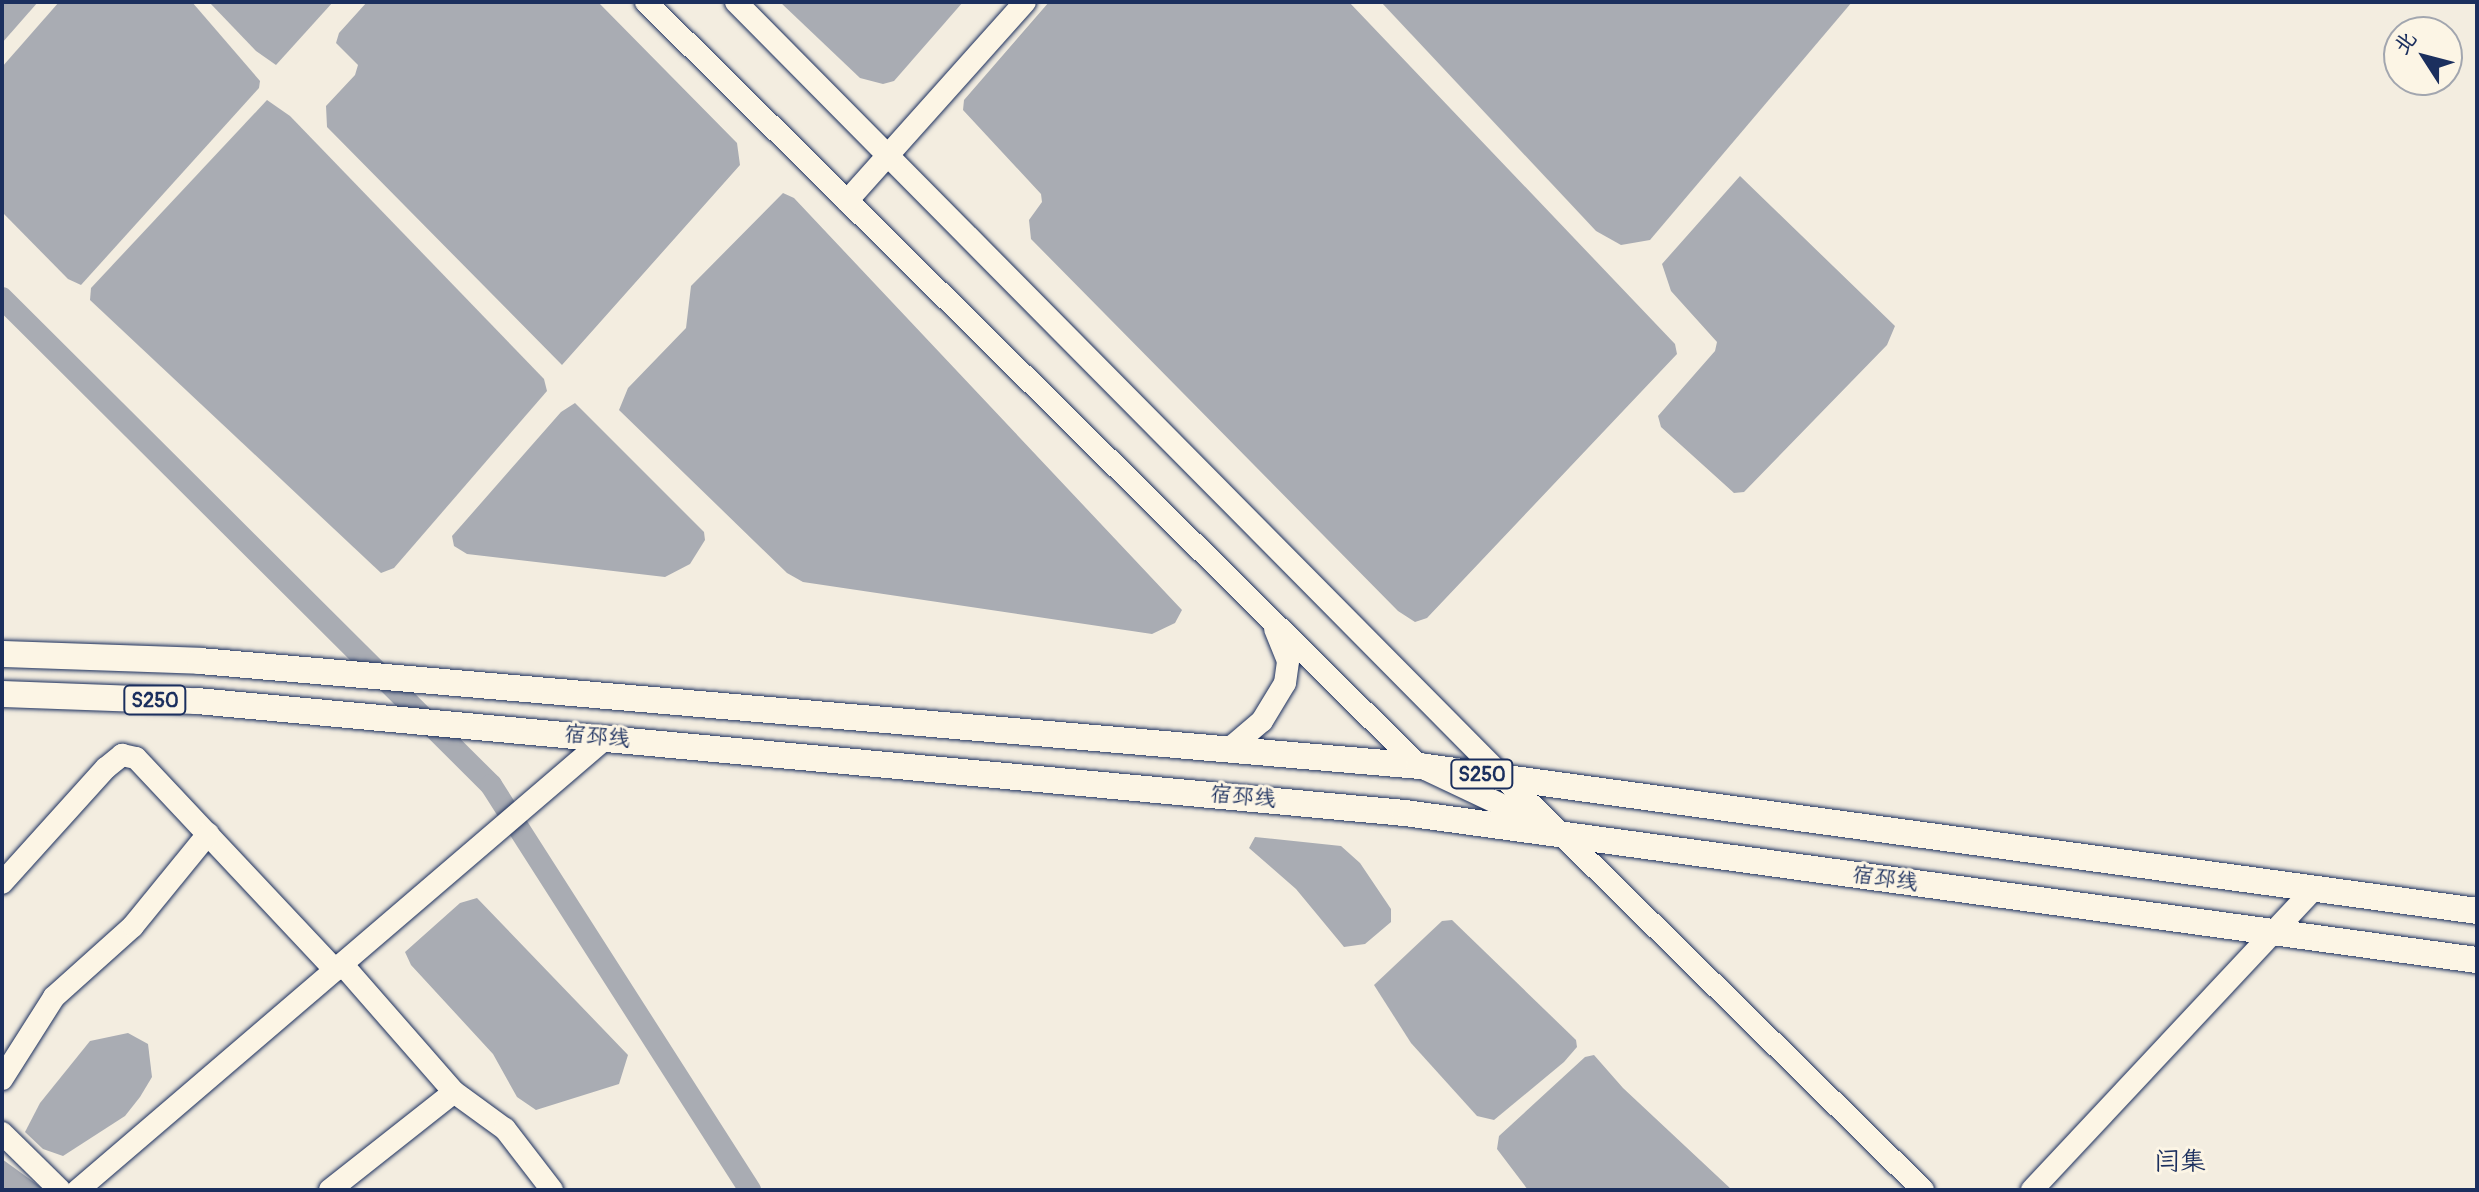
<!DOCTYPE html>
<html>
<head>
<meta charset="utf-8">
<style>
  body { margin:0 }
  #map { position:relative; width:2479px; height:1192px; overflow:hidden; background:#f3ede0; font-family:Pangolin,"LXGW WenKai TC",sans-serif }
  div>[style] { position:absolute }
  .water>* { inset:0; background:#a9acb3 }
  .canal>* { height:22px; margin:-11px; padding:0 11px; transform-origin:11px; border-radius:11px; background:#a9acb3 }
  .roads { filter:drop-shadow(0 0 2px #1b2f5e) drop-shadow(0 0 2px #1b2f5e) }
  .minor>* { height:22px; margin:-11px; padding:0 11px; transform-origin:11px; border-radius:11px; background:#fcf5e5 }
  .major>* { height:26px; margin:-13px; padding:0 13px; transform-origin:13px; border-radius:13px; background:#fcf5e5 }
  span { translate:-50% -50%; white-space:nowrap; text-align:center; line-height:1.15; -webkit-text-stroke:6px #fcf5e5; paint-order:stroke }
  .shield-label span { padding:2px 6px; background:#fcf5e5; border:2px solid; border-radius:6px; -webkit-text-stroke-width:0 }
  .shield-label { font-size:20px; color:#1b2f5e; font-weight:700 }
  .street-label { font-size:22px; color:#1b2f5e }
  .quarter-label { font-size:26px; color:#1b2f5e }
  .frame { position:absolute; inset:0; border:4px solid #1b2f5e; pointer-events:none }
  .north { position:absolute; left:2383px; top:16px; width:80px; height:80px; box-sizing:border-box; background:#fcf5e5; border:2px solid #a2a6af; border-radius:50%; rotate:306deg; font-size:22px; font-weight:700; line-height:32px; text-align:center; color:#1b2f5e }
  .north::after { content:''; display:block; margin:auto; width:28px; height:36px; background:#1b2f5e; clip-path:polygon(50% 0,100% 100%,50% 72%,0 100%) }
</style>
</head>
<body>
<div id="map">
  <div class="water">
    <i style="clip-path:polygon(2px 2px,38px 2px,2px 43px)"></i>
    <i style="clip-path:polygon(59px 2px,192px 2px,260px 81px,259px 88px,81px 285px,68px 279px,2px 212px,2px 67px)"></i>
    <i style="clip-path:polygon(209px 2px,333px 2px,276px 65px,256px 51px)"></i>
    <i style="clip-path:polygon(367px 2px,598px 2px,737px 143px,740px 165px,562px 365px,327px 127px,326px 106px,355px 75px,358px 65px,336px 43px,339px 33px)"></i>
    <i style="clip-path:polygon(780px 2px,963px 2px,894px 81px,883px 84px,860px 78px)"></i>
    <i style="clip-path:polygon(1049px 2px,1349px 2px,1675px 344px,1677px 354px,1427px 618px,1415px 622px,1398px 611px,1031px 239px,1029px 220px,1042px 202px,1041px 194px,963px 110px,964px 100px)"></i>
    <i style="clip-path:polygon(1381px 2px,1852px 2px,1650px 240px,1621px 245px,1596px 231px)"></i>
    <i style="clip-path:polygon(267px 100px,290px 116px,544px 379px,547px 391px,394px 568px,381px 573px,90px 300px,91px 288px)"></i>
    <i style="clip-path:polygon(1740px 176px,1895px 326px,1887px 345px,1744px 492px,1734px 493px,1661px 427px,1658px 416px,1715px 351px,1717px 342px,1671px 291px,1662px 264px)"></i>
    <i style="clip-path:polygon(783px 193px,794px 198px,1182px 610px,1175px 623px,1152px 634px,803px 582px,787px 573px,619px 410px,628px 388px,686px 328px,691px 286px)"></i>
    <i style="clip-path:polygon(575px 403px,704px 532px,705px 540px,690px 564px,665px 577px,467px 554px,454px 546px,452px 536px,460px 527px,561px 412px)"></i>
    <i style="clip-path:polygon(1255px 837px,1341px 846px,1360px 863px,1391px 909px,1391px 922px,1365px 944px,1344px 947px,1296px 889px,1249px 848px)"></i>
    <i style="clip-path:polygon(477px 898px,628px 1055px,619px 1084px,536px 1110px,517px 1097px,493px 1054px,411px 965px,405px 952px,460px 903px)"></i>
    <i style="clip-path:polygon(1452px 920px,1576px 1040px,1577px 1047px,1564px 1062px,1494px 1120px,1477px 1116px,1411px 1043px,1374px 985px,1442px 921px)"></i>
    <i style="clip-path:polygon(128px 1033px,148px 1044px,152px 1077px,140px 1097px,125px 1116px,63px 1156px,43px 1149px,25px 1132px,40px 1103px,90px 1041px)"></i>
    <i style="clip-path:polygon(1594px 1055px,1623px 1088px,1732px 1190px,1528px 1190px,1497px 1149px,1499px 1136px,1585px 1057px)"></i>
    <i style="clip-path:polygon(2px 1159px,42px 1188px,42px 1190px,2px 1190px)"></i>
  </div>
  <div class="canal">
    <i style="left:2px;top:298px;width:690px;rotate:44.88deg"></i>
    <i style="left:491px;top:785px;width:481px;rotate:57.4deg"></i>
  </div>
  <div class="roads">
    <div class="minor">
      <i style="left:646px;top:2px;width:1087px;rotate:44.66deg"></i>
      <i style="left:1419px;top:766px;width:140px;rotate:25.3deg"></i>
      <i style="left:736px;top:2px;width:1090px;rotate:45.3deg"></i>
      <i style="left:1503px;top:777px;width:589px;rotate:44.52deg"></i>
      <i style="left:847px;top:201px;width:267px;rotate:-48.2deg"></i>
      <i style="left:1229px;top:749px;width:43px;rotate:-40.3deg"></i>
      <i style="left:1262px;top:721px;width:44px;rotate:-58.8deg"></i>
      <i style="left:1285px;top:683px;width:22px;rotate:-82deg"></i>
      <i style="left:1288px;top:661px;width:35px;rotate:-112deg"></i>
      <i style="left:2px;top:883px;width:155px;rotate:-47.9deg"></i>
      <i style="left:106px;top:768px;width:21px;rotate:-39deg"></i>
      <i style="left:122px;top:755px;width:14px;rotate:12deg"></i>
      <i style="left:136px;top:758px;width:291px;rotate:46.8deg"></i>
      <i style="left:342px;top:964px;width:170px;rotate:48.8deg"></i>
      <i style="left:454px;top:1092px;width:63px;rotate:36deg"></i>
      <i style="left:505px;top:1129px;width:77px;rotate:52.4deg"></i>
      <i style="left:2px;top:1079px;width:97px;rotate:-57.6deg"></i>
      <i style="left:54px;top:997px;width:106px;rotate:-41.9deg"></i>
      <i style="left:133px;top:926px;width:119px;rotate:-50.8deg"></i>
      <i style="left:2px;top:1133px;width:81px;rotate:44.5deg"></i>
      <i style="left:78px;top:1190px;width:695px;rotate:-40.57deg"></i>
      <i style="left:330px;top:1190px;width:158px;rotate:-38.3deg"></i>
      <i style="left:2032px;top:1190px;width:412px;rotate:-46.9deg"></i>
    </div>
    <div class="major">
      <i style="left:2px;top:654px;width:198px;rotate:2deg"></i>
      <i style="left:200px;top:661px;width:1224px;rotate:4.92deg"></i>
      <i style="left:1419px;top:766px;width:1068px;rotate:7.8deg"></i>
      <i style="left:2px;top:694px;width:195px;rotate:2.1deg"></i>
      <i style="left:197px;top:701px;width:1213px;rotate:5.3deg"></i>
      <i style="left:1405px;top:813px;width:1082px;rotate:7.81deg"></i>
    </div>
  </div>
  <div class="shield-label">
    <span style="left:155px;top:700px">S250</span>
    <span style="left:1482px;top:774px">S250</span>
  </div>
  <div class="street-label">
    <span style="left:597px;top:737px;rotate:5deg">宿邳线</span>
    <span style="left:1243px;top:797px;rotate:5deg">宿邳线</span>
    <span style="left:1885px;top:879px;rotate:8deg">宿邳线</span>
  </div>
  <div class="quarter-label">
    <span style="left:2180px;top:1163px">闫集</span>
  </div>
  <div class="frame"></div>
  <div class="north">北</div>
</div>
</body>
</html>
